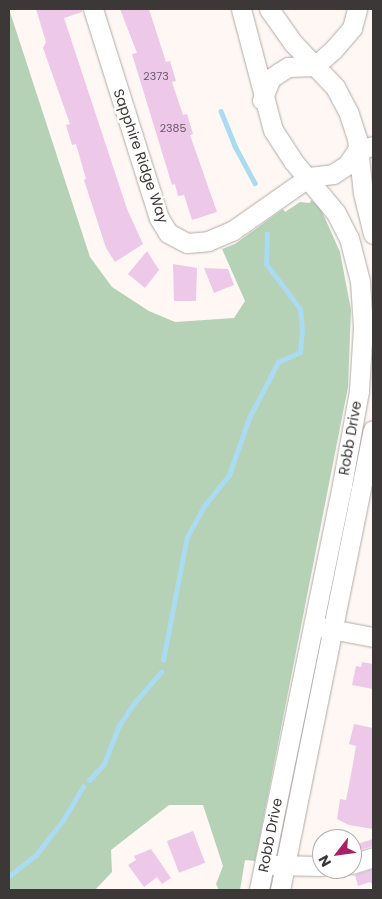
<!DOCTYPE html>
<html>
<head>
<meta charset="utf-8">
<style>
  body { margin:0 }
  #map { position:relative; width:382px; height:899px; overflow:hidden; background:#fef7f4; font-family:Poppins,sans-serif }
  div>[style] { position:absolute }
  .green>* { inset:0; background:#b6d2b6 }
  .stream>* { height:4.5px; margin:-2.25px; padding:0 2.25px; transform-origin:2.25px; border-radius:2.25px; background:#aadbf1 }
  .building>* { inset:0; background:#edc8e8; transform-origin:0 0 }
  .roads { filter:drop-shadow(0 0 1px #b2aba8) drop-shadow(0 0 1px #b2aba8) }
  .minor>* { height:19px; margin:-9.5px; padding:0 9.5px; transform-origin:9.5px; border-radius:9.5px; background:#fff }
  span { translate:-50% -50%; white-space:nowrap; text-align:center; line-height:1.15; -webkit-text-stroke:4.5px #fff; paint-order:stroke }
  .number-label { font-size:11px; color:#685c63 }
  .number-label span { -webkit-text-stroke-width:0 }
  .street-label { font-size:14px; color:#3b3837 }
  .frame { position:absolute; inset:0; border:10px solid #3b3837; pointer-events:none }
  .north { position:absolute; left:312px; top:829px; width:50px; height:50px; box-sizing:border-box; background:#fff; border:1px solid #b1afaf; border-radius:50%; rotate:240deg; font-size:14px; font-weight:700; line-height:20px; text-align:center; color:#3b3837 }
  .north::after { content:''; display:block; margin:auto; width:18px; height:22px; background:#aa2064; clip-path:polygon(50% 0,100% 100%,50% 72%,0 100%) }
</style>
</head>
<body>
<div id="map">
  <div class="green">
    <i style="clip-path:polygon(9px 9px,90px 257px,112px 287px,149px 311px,175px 322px,234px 318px,245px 301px,222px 249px,235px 244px,283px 209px,285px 212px,300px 202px,310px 203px,311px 200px,320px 207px,340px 252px,351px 310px,348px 387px,255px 861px,245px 860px,240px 890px,219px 890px,216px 884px,223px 866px,203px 805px,169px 805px,111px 850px,112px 872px,95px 890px,9px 890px)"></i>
  </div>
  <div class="stream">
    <i style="left:221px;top:111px;width:38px;rotate:68deg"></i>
    <i style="left:235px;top:146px;width:42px;rotate:61.6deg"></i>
    <i style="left:163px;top:660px;width:125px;rotate:-79deg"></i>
    <i style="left:187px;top:537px;width:35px;rotate:-61deg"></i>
    <i style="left:204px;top:506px;width:40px;rotate:-51deg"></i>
    <i style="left:229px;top:475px;width:60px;rotate:-70.7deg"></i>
    <i style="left:249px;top:418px;width:63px;rotate:-62.6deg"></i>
    <i style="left:278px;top:362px;width:24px;rotate:-24deg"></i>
    <i style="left:300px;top:352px;width:21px;rotate:-85deg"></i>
    <i style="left:302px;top:331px;width:22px;rotate:-95deg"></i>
    <i style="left:300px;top:309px;width:56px;rotate:-127.1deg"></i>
    <i style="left:266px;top:264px;width:30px;rotate:-88deg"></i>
    <i style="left:89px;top:780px;width:22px;rotate:-47deg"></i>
    <i style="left:104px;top:764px;width:40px;rotate:-69deg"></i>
    <i style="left:118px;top:727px;width:30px;rotate:-56deg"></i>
    <i style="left:135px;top:702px;width:40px;rotate:-49deg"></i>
    <i style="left:9px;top:876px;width:33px;rotate:-38deg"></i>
    <i style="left:35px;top:856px;width:46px;rotate:-52.1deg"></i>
    <i style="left:63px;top:820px;width:39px;rotate:-59deg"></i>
  </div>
  <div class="building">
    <i style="clip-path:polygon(36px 9px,82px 9px,82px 12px,64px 18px,127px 209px,143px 244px,115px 262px,106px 248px,84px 180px,86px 179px,76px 144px,72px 145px,66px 125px,70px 124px,43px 48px,46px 42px)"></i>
    <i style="clip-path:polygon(120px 9px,149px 9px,166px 62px,170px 61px,176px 81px,172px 82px,183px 115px,187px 114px,193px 134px,190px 135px,217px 212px,192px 220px,184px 195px,178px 196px,175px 184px,172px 185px,132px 54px,137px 53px)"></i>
    <i style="clip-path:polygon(147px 251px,159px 270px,145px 288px,128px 274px)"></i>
    <i style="clip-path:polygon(173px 264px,197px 268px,196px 301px,174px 301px)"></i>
    <i style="clip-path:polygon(204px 268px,228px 269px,234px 285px,214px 293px)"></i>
    <i style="clip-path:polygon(362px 662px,373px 664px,373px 689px,352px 685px,356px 666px,361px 667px)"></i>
    <i style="clip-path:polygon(354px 724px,373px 728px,373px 829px,349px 825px,337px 819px,340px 799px,346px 800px,352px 769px,356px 746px,349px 744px)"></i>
    <i style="left:193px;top:831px;width:34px;height:28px;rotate:69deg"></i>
    <i style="clip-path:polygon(373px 839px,373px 846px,359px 850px,357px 844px)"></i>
    <i style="clip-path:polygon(151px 849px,171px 878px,162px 884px,157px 877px,144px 887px,128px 865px,136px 860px,134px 856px)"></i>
    <i style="clip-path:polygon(373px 869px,373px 885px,370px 882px,358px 886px,355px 875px)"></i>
  </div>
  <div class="roads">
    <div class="minor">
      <i style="left:93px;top:9px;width:219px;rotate:72.5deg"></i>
      <i style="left:159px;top:218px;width:17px;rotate:59deg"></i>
      <i style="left:168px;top:233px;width:21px;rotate:28deg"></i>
      <i style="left:187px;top:243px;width:21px;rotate:-5deg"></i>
      <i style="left:208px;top:241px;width:26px;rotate:-23deg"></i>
      <i style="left:232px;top:231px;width:94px;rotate:-35deg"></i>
      <i style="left:241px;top:9px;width:125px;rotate:75.2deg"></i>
      <i style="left:273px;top:130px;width:37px;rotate:57deg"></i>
      <i style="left:293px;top:161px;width:67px;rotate:50.4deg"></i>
      <i style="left:336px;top:213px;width:28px;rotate:63deg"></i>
      <i style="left:349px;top:238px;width:44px;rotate:75.7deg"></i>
      <i style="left:360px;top:281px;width:46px;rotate:86.3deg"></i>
      <i style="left:363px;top:327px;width:64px;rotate:93.6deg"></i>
      <i style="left:359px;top:391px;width:96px;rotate:100.3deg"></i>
      <i style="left:342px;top:485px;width:413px;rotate:101.6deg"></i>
      <i style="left:269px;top:9px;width:42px;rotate:54.8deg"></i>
      <i style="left:293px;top:43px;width:61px;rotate:46.3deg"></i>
      <i style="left:335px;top:87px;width:27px;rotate:62deg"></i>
      <i style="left:348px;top:111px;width:28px;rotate:72deg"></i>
      <i style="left:357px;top:138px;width:55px;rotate:83.8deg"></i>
      <i style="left:363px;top:193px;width:42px;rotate:76.3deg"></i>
      <i style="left:262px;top:100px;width:24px;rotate:-68deg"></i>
      <i style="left:271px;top:78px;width:11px;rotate:-34deg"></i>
      <i style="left:280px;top:72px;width:9px;rotate:-32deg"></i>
      <i style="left:288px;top:67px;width:27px;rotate:-2deg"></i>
      <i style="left:315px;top:66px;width:24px;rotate:-42deg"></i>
      <i style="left:333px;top:50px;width:29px;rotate:-49deg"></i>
      <i style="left:352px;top:28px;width:20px;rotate:-75deg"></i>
      <i style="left:309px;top:177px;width:24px;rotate:-7deg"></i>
      <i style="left:333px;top:174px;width:17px;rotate:-33deg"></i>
      <i style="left:347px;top:165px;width:18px;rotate:-56deg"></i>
      <i style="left:357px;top:150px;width:16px;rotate:-14deg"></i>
      <i style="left:320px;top:627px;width:54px;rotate:10.7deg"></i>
      <i style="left:352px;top:864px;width:22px;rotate:-18deg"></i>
      <i style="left:273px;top:865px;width:49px;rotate:1.2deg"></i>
      <i style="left:280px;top:890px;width:469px;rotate:-78.6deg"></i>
    </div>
  </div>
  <div class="number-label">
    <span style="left:156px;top:76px">2373</span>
    <span style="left:173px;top:128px">2385</span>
  </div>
  <div class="street-label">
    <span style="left:141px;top:156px;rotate:71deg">Sapphire Ridge Way</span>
    <span style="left:350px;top:438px;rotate:-80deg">Robb Drive</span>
    <span style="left:270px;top:835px;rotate:-79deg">Robb Drive</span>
  </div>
  <div class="frame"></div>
  <div class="north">N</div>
</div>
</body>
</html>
